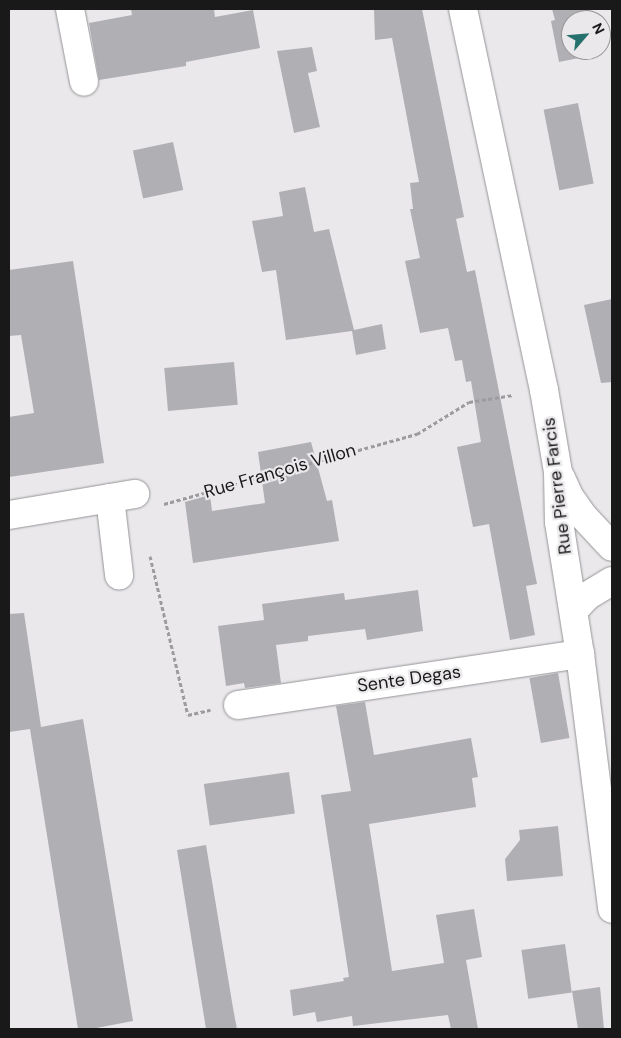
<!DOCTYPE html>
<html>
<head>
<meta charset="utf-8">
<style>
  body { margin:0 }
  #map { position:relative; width:621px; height:1038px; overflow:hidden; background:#eae8eb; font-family:"DM Sans",sans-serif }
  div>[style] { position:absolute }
  .building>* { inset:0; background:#b0afb3; transform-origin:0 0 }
  .path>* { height:3px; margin-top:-1.5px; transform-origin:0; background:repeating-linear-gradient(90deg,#9d9b9e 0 4px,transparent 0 6.5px) }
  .roads { filter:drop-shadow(0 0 1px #969497) drop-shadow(0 0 1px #969497) }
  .minor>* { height:28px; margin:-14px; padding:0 14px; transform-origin:14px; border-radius:14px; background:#fff }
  span { translate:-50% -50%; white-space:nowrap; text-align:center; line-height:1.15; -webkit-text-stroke:4.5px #eae8eb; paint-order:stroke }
  .street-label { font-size:18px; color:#1a191a }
  .frame { position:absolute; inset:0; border:10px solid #1a191a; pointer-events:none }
  .north { position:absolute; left:561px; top:10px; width:50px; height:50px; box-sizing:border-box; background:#eae8eb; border:1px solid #979597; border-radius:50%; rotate:63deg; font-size:14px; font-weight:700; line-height:20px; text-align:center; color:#1a191a }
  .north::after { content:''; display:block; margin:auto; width:18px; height:22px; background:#26716e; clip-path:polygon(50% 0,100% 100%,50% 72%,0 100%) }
</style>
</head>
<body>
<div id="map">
  <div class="building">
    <i style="clip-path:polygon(131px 9px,214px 9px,215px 17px,253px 10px,260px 48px,186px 62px,186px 66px,99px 80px,89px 23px,132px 15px)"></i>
    <i style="clip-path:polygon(374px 9px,422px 9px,464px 217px,456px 219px,467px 272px,475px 270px,537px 584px,526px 586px,535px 635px,510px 640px,489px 524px,473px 527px,457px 447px,481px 442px,471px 381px,466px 382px,462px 360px,455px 361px,448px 328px,420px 333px,405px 261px,420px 258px,410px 209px,413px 209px,410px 183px,419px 182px,392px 38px,375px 40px)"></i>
    <i style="clip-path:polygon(552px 9px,590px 9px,592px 20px,571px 20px,571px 50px,598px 50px,599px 54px,559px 62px,551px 21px,555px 20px)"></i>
    <i style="clip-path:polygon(312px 47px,317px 71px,308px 73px,320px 127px,294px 133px,277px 51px)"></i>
    <i style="left:578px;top:103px;width:82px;height:35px;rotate:79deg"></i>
    <i style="left:173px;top:142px;width:49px;height:41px;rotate:78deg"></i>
    <i style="clip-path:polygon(305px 187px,314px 232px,329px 229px,354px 330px,382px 324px,386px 349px,356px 355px,352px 331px,286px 340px,276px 270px,262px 272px,252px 221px,283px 216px,279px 192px)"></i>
    <i style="clip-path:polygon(73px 261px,104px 463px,9px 477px,9px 417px,34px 413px,21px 335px,9px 336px,9px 270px)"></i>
    <i style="clip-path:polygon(612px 299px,612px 382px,601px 383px,584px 305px)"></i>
    <i style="left:234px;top:362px;width:43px;height:70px;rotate:85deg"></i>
    <i style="clip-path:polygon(311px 442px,327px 501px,332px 500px,339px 541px,193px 563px,185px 502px,210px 495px,212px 511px,265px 503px,258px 452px)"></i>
    <i style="clip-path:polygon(418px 590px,423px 631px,367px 640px,365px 629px,308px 636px,308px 641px,276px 645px,281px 683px,245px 688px,244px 683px,226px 686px,218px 626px,264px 620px,262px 604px,344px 593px,345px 600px)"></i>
    <i style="clip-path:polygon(24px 613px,41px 727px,83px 719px,133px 1021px,91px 1029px,78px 1029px,30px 729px,9px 732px,9px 614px)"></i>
    <i style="left:558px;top:673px;width:66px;height:29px;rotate:80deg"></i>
    <i style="clip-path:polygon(365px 702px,374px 755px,471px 738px,478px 777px,472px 778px,476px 807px,369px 824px,392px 971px,444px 963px,436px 915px,474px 909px,482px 957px,466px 960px,478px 1029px,451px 1029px,448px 1015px,353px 1026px,352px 1016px,317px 1022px,315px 1012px,293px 1016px,290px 990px,344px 981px,343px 978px,349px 977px,321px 795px,351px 791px,336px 706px)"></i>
    <i style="left:289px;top:772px;width:42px;height:86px;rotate:82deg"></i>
    <i style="clip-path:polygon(558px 826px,563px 876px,507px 881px,505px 859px,520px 840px,519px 830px)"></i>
    <i style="clip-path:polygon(206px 845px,233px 1008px,237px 1029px,206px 1029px,177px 850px)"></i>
    <i style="left:565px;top:944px;width:49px;height:44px;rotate:82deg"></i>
    <i style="clip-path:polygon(600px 987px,604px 1029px,578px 1029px,572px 991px)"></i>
  </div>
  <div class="path">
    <i style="left:164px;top:504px;width:263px;rotate:-15.5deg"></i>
    <i style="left:417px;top:434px;width:61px;rotate:-31.6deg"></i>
    <i style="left:469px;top:402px;width:45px;rotate:-9deg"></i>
    <i style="left:150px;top:556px;width:163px;rotate:76.6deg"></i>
    <i style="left:188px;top:715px;width:23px;rotate:-13deg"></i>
  </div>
  <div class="roads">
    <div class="minor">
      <i style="left:70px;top:9px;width:74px;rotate:79.1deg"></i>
      <i style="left:463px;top:9px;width:390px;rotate:78deg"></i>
      <i style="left:544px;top:390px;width:83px;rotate:80.3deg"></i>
      <i style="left:558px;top:472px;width:50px;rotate:88.9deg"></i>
      <i style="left:559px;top:522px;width:134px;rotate:81deg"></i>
      <i style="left:580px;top:654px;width:257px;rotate:82.8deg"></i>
      <i style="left:561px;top:478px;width:20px;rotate:66deg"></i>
      <i style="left:569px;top:496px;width:24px;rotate:55deg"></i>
      <i style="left:583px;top:516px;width:42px;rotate:46.9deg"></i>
      <i style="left:110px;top:498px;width:78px;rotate:83.3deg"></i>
      <i style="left:9px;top:515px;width:128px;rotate:-9.5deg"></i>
      <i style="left:574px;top:610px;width:19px;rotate:-47deg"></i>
      <i style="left:587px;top:596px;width:29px;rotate:-31deg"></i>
      <i style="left:238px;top:705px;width:346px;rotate:-8.5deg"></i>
    </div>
  </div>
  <div class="street-label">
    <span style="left:280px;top:471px;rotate:-16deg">Rue François Villon</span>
    <span style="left:557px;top:486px;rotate:-97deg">Rue Pierre Farcis</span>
    <span style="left:409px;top:679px;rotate:-8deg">Sente Degas</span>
  </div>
  <div class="frame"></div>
  <div class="north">N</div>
</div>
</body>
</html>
